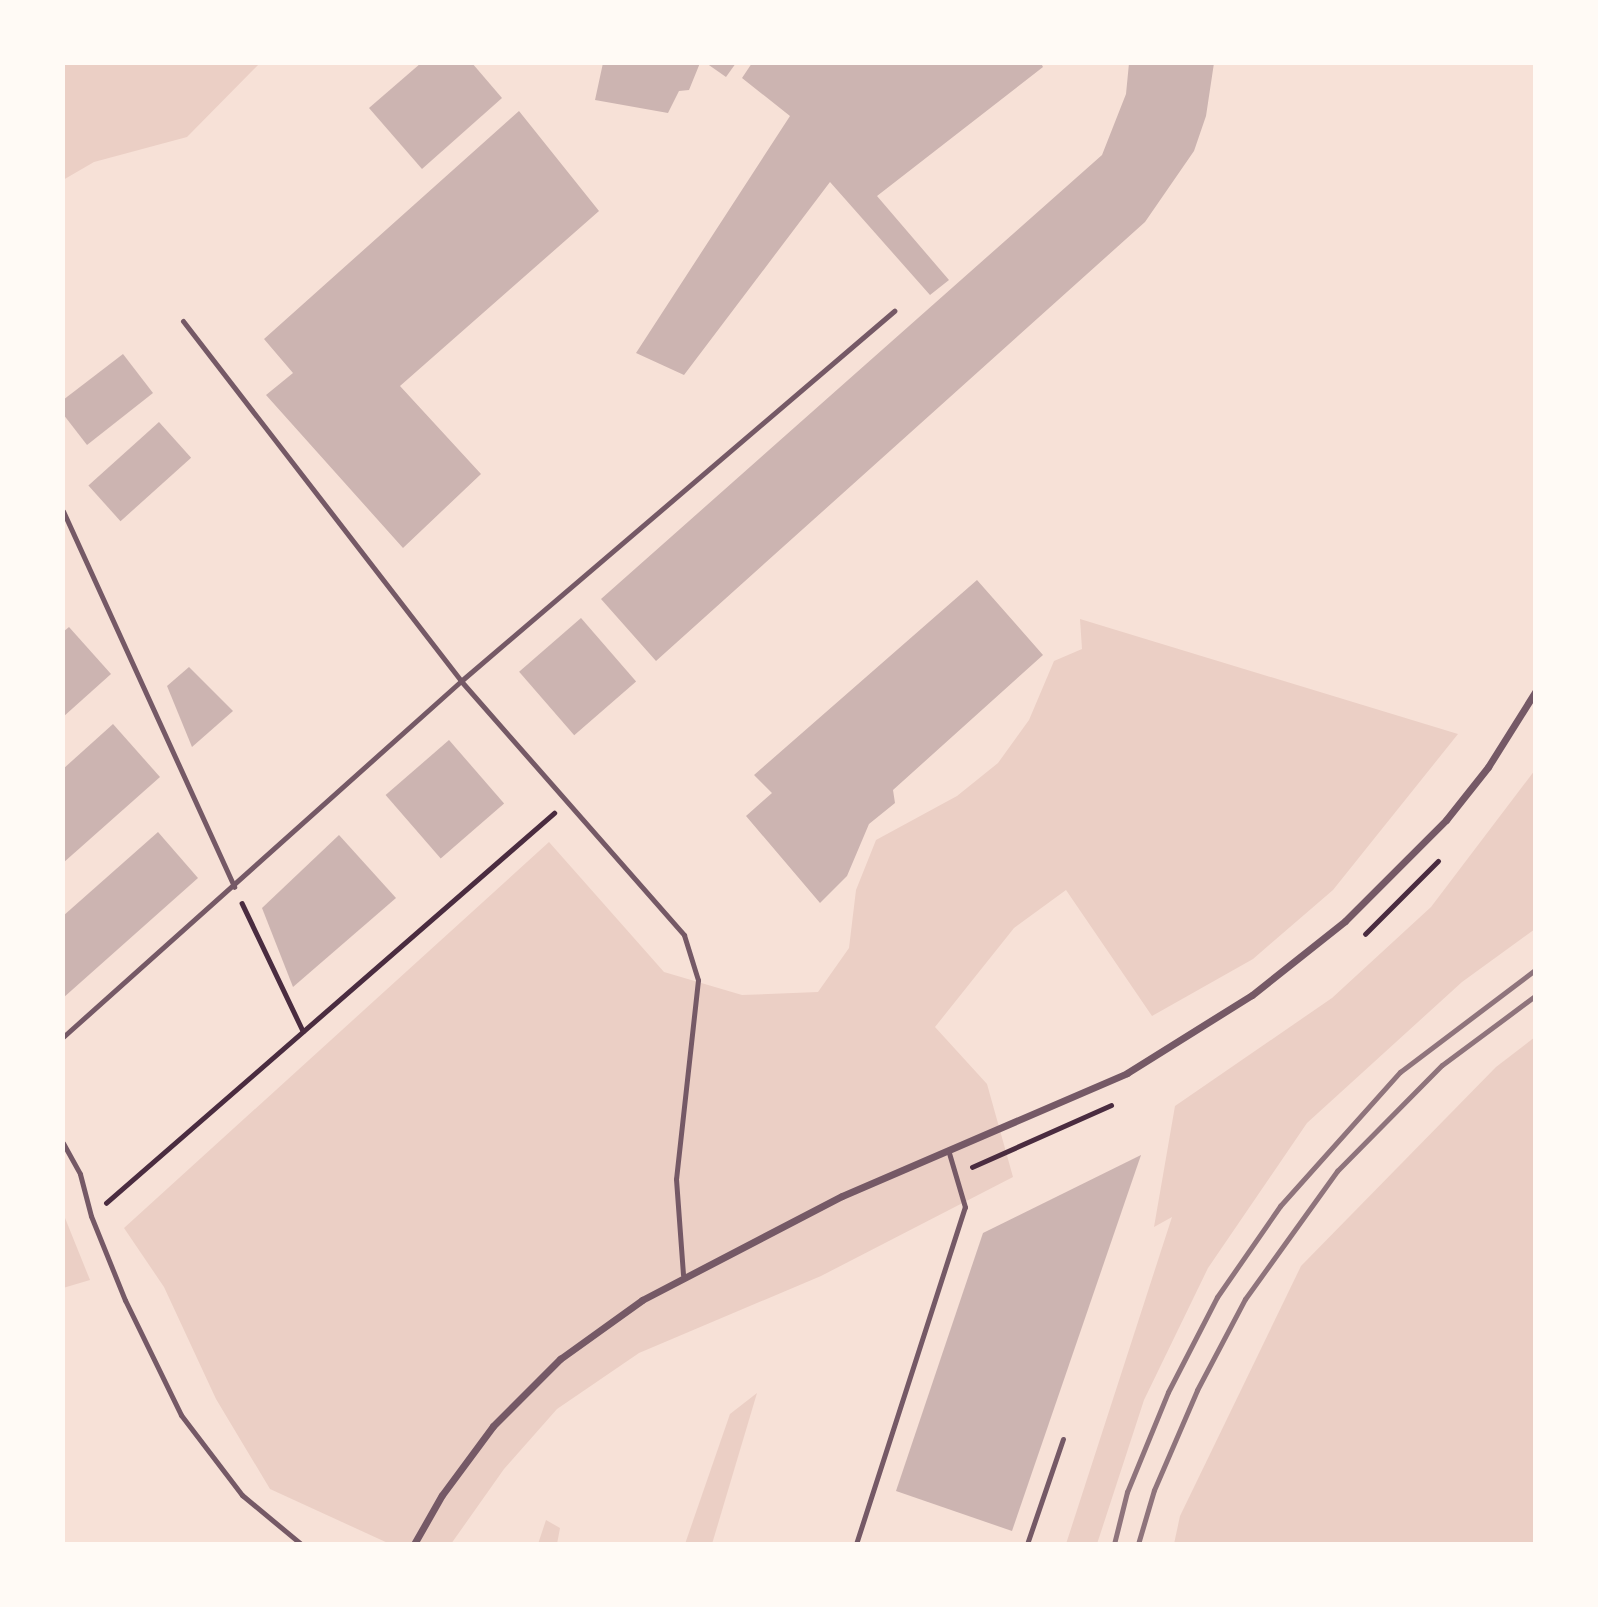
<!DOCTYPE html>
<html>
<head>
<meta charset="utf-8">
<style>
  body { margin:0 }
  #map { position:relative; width:1598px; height:1607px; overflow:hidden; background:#f7e1d7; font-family:"Source Sans 3",sans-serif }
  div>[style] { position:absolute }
  .green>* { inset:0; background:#ebcfc5 }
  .building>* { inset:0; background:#ccb4b1; transform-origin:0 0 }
  .path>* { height:4.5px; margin:-2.25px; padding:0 2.25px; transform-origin:2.25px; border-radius:2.25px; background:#4a2c40 }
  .service>* { height:5px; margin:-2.5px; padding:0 2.5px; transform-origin:2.5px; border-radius:2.5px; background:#755966 }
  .minor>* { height:7px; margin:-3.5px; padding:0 3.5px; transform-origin:3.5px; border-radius:3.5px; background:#755966 }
  .rail>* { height:5px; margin:-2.5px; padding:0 2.5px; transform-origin:2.5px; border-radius:2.5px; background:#8f747c }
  span { translate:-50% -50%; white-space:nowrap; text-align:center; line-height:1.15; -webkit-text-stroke:5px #fffaf5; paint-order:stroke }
  .frame { position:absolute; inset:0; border:65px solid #fffaf5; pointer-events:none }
</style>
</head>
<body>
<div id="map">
  <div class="green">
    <i style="clip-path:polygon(63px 63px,260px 63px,187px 137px,94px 162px,63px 180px)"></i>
    <i style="clip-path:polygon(1080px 619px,1458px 734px,1333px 890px,1253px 959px,1152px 1016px,1066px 890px,1014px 928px,935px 1027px,987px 1084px,1013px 1177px,821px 1276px,639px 1353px,557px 1409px,504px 1469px,451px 1544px,390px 1544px,270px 1489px,216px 1399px,164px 1287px,124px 1228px,549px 842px,664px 972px,742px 995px,818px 992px,849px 948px,856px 890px,876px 840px,957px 796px,998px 763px,1029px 720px,1054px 661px,1082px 649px)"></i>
    <i style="clip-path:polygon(1535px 770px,1535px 929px,1462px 982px,1307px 1123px,1208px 1268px,1144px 1400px,1097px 1544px,1066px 1544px,1172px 1217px,1154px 1227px,1175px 1106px,1332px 998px,1431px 907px)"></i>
    <i style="clip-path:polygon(1535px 1037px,1535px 1544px,1174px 1544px,1180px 1516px,1301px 1266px,1496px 1067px)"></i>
    <i style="clip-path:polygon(63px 1213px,90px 1280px,63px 1288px)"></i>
    <i style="clip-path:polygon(757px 1393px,712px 1544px,685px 1544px,730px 1414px)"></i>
    <i style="clip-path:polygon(546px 1520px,560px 1528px,557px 1544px,538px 1544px)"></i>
  </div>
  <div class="building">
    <i style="clip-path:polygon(421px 63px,472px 63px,502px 98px,422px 169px,369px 108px)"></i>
    <i style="clip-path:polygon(603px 63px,700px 63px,689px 90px,679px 91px,668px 113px,595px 100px)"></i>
    <i style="clip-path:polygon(706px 63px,736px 63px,726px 77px)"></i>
    <i style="clip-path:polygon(752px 63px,1041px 63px,1043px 67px,877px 196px,949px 280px,930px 295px,830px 182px,684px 375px,636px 353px,790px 116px,742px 78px)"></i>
    <i style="clip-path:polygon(1129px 63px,1214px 63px,1206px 116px,1194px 151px,1145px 222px,656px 661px,601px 599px,1102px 155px,1126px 94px)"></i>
    <i style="clip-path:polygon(519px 111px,599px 211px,400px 386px,481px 474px,403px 548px,266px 395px,293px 373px,264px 339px)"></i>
    <i style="clip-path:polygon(123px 354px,153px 393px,87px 445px,63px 414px,63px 400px)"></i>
    <i style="left:159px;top:422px;width:48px;height:95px;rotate:48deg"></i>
    <i style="clip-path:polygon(977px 580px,1043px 655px,893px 790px,895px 803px,869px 824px,847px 876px,820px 903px,746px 816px,772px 793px,754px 775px)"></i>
    <i style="left:581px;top:618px;width:84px;height:82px;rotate:49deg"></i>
    <i style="clip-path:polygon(69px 627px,111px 674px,63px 717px,63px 632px)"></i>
    <i style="clip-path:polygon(189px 667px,233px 711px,192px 747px,167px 686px)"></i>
    <i style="clip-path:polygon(113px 724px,160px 777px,63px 863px,63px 769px)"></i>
    <i style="left:449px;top:740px;width:84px;height:84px;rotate:49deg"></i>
    <i style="clip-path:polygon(158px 832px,198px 878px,63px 998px,63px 916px)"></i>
    <i style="clip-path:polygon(339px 835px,396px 898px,293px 987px,262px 908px)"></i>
    <i style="clip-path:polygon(1141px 1155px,1012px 1531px,896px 1491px,983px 1233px)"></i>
  </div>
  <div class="path">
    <i style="left:242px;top:903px;width:142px;rotate:64.5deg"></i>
    <i style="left:1365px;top:934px;width:103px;rotate:-45deg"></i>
    <i style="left:972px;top:1167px;width:152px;rotate:-24deg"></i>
    <i style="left:106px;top:1203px;width:594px;rotate:-41.04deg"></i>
    <i style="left:364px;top:1544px;width:8px"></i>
  </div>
  <div class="service">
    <i style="left:183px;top:321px;width:455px;rotate:52.3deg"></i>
    <i style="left:461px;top:681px;width:338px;rotate:48.7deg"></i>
    <i style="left:684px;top:935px;width:47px;rotate:72.7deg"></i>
    <i style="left:698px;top:980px;width:200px;rotate:96.3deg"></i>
    <i style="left:676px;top:1179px;width:96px;rotate:85.8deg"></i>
    <i style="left:63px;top:511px;width:413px;rotate:65.5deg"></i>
    <i style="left:63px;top:1037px;width:534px;rotate:-41.81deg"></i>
    <i style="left:461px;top:681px;width:570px;rotate:-40.51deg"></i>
    <i style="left:63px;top:1143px;width:35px;rotate:61deg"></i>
    <i style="left:80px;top:1174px;width:43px;rotate:75.3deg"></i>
    <i style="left:91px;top:1216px;width:91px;rotate:68deg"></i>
    <i style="left:125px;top:1300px;width:128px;rotate:64deg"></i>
    <i style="left:181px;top:1415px;width:101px;rotate:52.7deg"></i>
    <i style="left:242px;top:1495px;width:77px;rotate:39.7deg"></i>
    <i style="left:856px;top:1544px;width:354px;rotate:-72.1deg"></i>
    <i style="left:965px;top:1207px;width:56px;rotate:-106.5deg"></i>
    <i style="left:1027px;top:1544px;width:111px;rotate:-71.1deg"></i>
  </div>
  <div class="minor">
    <i style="left:414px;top:1544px;width:56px;rotate:-60.3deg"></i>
    <i style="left:442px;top:1495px;width:86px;rotate:-53.5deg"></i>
    <i style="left:493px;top:1426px;width:95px;rotate:-45deg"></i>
    <i style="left:560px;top:1359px;width:101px;rotate:-35.7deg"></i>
    <i style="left:642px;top:1300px;width:225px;rotate:-27.5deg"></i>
    <i style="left:842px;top:1196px;width:310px;rotate:-23.3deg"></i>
    <i style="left:1127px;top:1073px;width:147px;rotate:-32deg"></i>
    <i style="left:1252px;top:995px;width:119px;rotate:-38.5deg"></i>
    <i style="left:1345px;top:921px;width:143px;rotate:-45deg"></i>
    <i style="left:1446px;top:820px;width:68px;rotate:-51.6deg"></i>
    <i style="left:1488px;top:767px;width:89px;rotate:-57.9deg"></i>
  </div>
  <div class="rail">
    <i style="left:1114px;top:1544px;width:54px;rotate:-76deg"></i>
    <i style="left:1127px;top:1492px;width:108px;rotate:-67.7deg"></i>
    <i style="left:1168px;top:1392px;width:107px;rotate:-62.7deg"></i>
    <i style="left:1217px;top:1297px;width:111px;rotate:-55.3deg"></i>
    <i style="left:1280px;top:1206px;width:180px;rotate:-48.2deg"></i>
    <i style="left:1400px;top:1072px;width:169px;rotate:-37.1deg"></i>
    <i style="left:1138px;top:1544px;width:56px;rotate:-73.5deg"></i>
    <i style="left:1154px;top:1490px;width:109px;rotate:-66.7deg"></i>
    <i style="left:1197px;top:1390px;width:103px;rotate:-62.2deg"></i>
    <i style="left:1245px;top:1299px;width:158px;rotate:-54.3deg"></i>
    <i style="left:1337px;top:1171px;width:149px;rotate:-45.3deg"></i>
    <i style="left:1442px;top:1065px;width:116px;rotate:-36.6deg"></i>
  </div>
  <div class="frame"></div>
</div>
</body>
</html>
